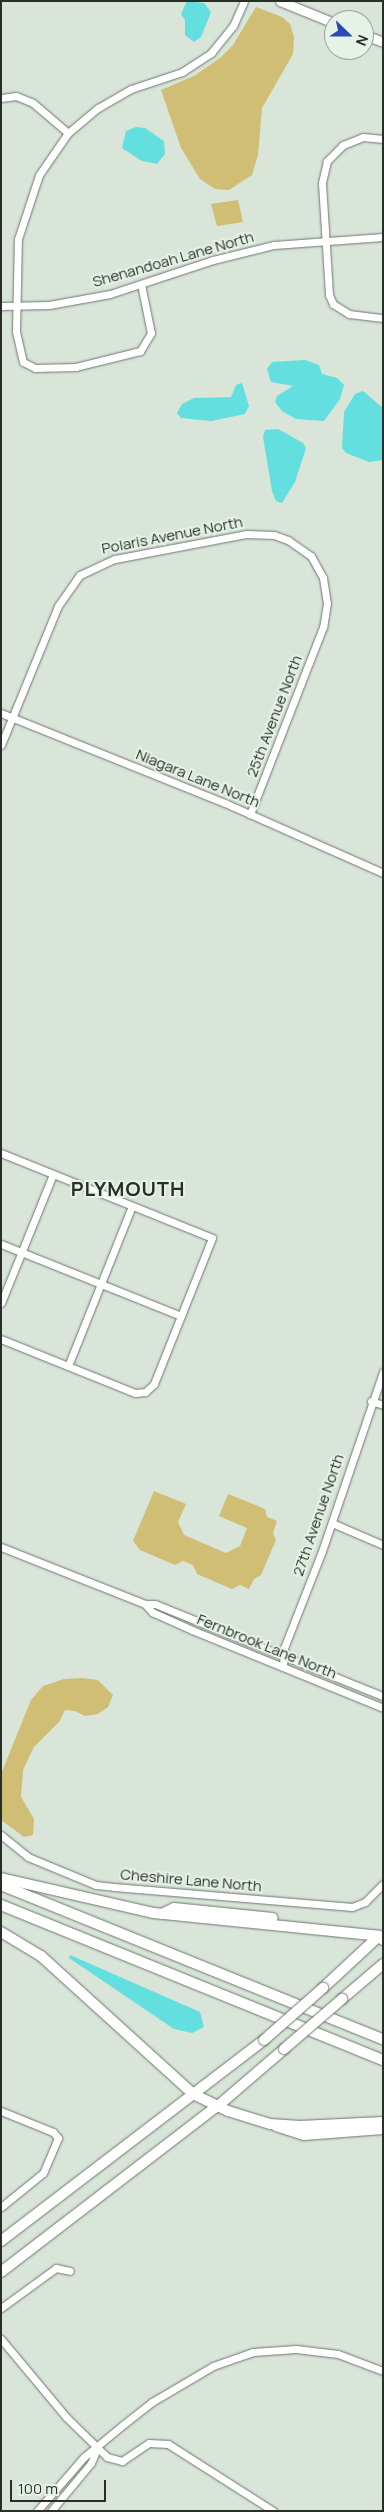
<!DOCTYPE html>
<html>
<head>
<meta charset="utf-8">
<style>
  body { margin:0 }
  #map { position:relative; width:384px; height:2512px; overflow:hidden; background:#d8e5d8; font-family:Manrope,sans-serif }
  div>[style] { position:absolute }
  .green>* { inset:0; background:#cfbe73 }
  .water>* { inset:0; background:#62dfde }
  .roads { filter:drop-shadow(0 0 1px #6c786c) drop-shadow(0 0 1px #6c786c) }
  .minor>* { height:7px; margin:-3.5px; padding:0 3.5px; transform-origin:3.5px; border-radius:3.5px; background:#fff }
  .major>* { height:9px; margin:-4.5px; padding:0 4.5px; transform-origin:4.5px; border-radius:4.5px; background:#fff }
  .highway>* { height:10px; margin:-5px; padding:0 5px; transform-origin:5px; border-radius:5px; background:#fff }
  .bridges { filter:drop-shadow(0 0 1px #6c786c) drop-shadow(0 0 1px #6c786c) }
  .highway-bridge>* { height:10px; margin:-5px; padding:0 5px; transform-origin:5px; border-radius:5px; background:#fff }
  span { translate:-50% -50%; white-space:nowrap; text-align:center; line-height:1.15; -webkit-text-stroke:4px #e5f2e5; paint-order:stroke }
  .street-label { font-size:15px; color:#292e29 }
  .district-label { font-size:20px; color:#292e29; font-weight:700; letter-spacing:1px }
  .frame { position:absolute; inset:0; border:2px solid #292e29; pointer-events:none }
  .north { position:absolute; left:324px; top:10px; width:50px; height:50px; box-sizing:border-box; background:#e5f2e5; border:1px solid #9aa49a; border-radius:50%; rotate:112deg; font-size:14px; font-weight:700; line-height:20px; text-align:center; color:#292e29 }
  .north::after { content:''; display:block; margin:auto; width:18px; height:22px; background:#2a48b8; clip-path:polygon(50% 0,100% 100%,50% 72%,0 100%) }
  .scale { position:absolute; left:10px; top:2480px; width:96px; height:22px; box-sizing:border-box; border:2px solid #292e29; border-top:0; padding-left:6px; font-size:15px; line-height:18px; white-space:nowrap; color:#292e29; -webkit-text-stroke:4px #e5f2e5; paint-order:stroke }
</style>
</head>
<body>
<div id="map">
  <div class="green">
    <i style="clip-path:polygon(256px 7px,282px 17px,290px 24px,294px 37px,293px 54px,262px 108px,258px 155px,252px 175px,229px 190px,215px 189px,200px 179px,181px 148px,161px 90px,194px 76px,220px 58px,233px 45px)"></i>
    <i style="clip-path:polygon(238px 200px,243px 222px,217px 226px,211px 204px)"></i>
    <i style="clip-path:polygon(154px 1491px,186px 1504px,178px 1522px,184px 1535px,226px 1553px,240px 1546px,247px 1528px,219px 1516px,228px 1494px,265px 1509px,267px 1517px,277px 1521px,273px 1533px,276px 1540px,261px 1575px,254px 1579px,249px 1589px,240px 1585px,232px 1589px,197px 1574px,193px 1565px,183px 1561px,175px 1565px,140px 1550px,133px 1541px)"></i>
    <i style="clip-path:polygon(82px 1678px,98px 1680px,113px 1695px,108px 1707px,98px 1714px,85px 1716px,75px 1711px,65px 1710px,59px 1722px,34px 1747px,23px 1770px,21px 1797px,34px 1819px,33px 1835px,24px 1837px,1px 1820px,1px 1774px,31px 1700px,43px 1686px,64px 1679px)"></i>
  </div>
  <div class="water">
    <i style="clip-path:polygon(187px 1px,204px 3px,211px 12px,201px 37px,194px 42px,185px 35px,185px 20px,181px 14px)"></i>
    <i style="clip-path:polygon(136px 127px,145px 128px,164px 141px,165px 154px,157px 164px,142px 161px,122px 148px,126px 131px)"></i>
    <i style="clip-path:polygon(305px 360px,319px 365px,322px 374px,337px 378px,344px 385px,340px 399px,324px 421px,296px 419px,282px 411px,275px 402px,277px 396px,293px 386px,271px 382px,267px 369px,272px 362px)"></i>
    <i style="clip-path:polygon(242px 383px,249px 406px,245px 414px,211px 421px,181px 418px,177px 413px,182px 404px,194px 398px,231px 397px,236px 385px)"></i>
    <i style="clip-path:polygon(363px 391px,383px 408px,383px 460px,369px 462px,346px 453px,342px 448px,344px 412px,355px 394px)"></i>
    <i style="clip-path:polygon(278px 429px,303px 443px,306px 448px,295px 482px,282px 503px,276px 501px,272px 491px,263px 437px,265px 430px)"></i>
    <i style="clip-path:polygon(70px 1955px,200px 2012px,204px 2027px,192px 2033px,174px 2029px,69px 1958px)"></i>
  </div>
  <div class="roads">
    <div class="minor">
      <i style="left:1px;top:98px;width:15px;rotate:-8deg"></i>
      <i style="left:16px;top:96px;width:18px;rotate:22deg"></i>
      <i style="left:33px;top:103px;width:46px;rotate:40.6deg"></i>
      <i style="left:383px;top:139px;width:20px;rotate:-174deg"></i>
      <i style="left:363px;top:137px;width:22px;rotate:158deg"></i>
      <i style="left:343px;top:145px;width:23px;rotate:135deg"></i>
      <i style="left:327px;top:161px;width:23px;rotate:103deg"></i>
      <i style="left:322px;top:183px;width:112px;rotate:86.4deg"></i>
      <i style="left:329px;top:295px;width:10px;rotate:66deg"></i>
      <i style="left:333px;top:304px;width:19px;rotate:32deg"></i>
      <i style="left:349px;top:314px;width:34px;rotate:7deg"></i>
      <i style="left:141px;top:284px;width:50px;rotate:78.5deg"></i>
      <i style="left:151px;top:333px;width:21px;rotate:121deg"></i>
      <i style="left:140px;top:351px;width:66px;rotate:166deg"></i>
      <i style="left:76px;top:367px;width:41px;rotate:178.6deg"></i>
      <i style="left:35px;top:368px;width:13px;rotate:-153deg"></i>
      <i style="left:23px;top:362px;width:32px;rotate:-103deg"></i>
      <i style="left:16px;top:331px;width:92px;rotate:-88.8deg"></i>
      <i style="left:18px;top:239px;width:67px;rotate:-71.8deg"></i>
      <i style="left:39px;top:175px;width:51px;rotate:-55.4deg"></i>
      <i style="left:68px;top:133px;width:39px;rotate:-40deg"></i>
      <i style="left:98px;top:108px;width:38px;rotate:-30deg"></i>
      <i style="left:131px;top:89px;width:54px;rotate:-18.4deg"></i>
      <i style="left:182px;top:72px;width:35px;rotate:-33deg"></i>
      <i style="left:211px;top:53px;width:35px;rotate:-51deg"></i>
      <i style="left:233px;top:26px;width:27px;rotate:-66deg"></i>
      <i style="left:1px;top:306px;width:48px;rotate:-1.2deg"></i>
      <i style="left:49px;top:305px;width:62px;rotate:-10.2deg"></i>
      <i style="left:110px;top:294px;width:108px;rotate:-18.3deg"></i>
      <i style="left:213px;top:260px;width:63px;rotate:-13.8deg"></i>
      <i style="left:274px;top:245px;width:109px;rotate:-4.2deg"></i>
      <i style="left:1px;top:713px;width:241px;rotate:21.9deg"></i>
      <i style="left:225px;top:803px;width:173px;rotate:23.9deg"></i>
      <i style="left:1px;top:745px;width:150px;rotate:-67.7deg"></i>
      <i style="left:58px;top:606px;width:38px;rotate:-55deg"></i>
      <i style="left:80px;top:575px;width:38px;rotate:-25deg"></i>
      <i style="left:115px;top:559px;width:133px;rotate:-10.8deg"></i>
      <i style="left:246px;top:534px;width:28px;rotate:2deg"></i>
      <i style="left:274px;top:535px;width:15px;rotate:20deg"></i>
      <i style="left:288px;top:540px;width:28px;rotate:35deg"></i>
      <i style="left:311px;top:556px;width:25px;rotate:61deg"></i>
      <i style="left:323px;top:578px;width:25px;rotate:81deg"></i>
      <i style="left:327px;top:603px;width:24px;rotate:99deg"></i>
      <i style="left:323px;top:627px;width:201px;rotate:111.3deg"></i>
      <i style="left:1px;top:1153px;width:227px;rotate:21.9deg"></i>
      <i style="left:212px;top:1238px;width:157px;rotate:111.7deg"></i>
      <i style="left:154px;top:1384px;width:12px;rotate:138deg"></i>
      <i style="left:145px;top:1392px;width:10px;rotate:174deg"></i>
      <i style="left:135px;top:1393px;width:144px;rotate:-158.1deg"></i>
      <i style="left:1px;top:1244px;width:194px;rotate:21.8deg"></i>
      <i style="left:1px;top:1303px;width:139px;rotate:-68deg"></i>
      <i style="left:68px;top:1366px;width:172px;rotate:-68.2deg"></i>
      <i style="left:371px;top:1401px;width:13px;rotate:18deg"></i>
      <i style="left:332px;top:1523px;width:56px;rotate:23.3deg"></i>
      <i style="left:1px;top:1547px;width:155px;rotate:21.6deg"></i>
      <i style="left:145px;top:1604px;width:10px"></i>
      <i style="left:155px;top:1604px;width:246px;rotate:22deg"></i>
      <i style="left:145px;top:1604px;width:11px;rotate:49deg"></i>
      <i style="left:152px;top:1612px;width:44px;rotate:24.2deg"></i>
      <i style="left:192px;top:1630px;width:206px;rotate:22.2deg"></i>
      <i style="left:283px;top:1667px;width:19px;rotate:-87deg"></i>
      <i style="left:284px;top:1648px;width:104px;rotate:-68.6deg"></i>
      <i style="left:322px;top:1551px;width:189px;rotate:-71.2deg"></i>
      <i style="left:1px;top:1835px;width:35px;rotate:39deg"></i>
      <i style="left:28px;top:1857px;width:74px;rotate:22.4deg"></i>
      <i style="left:96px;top:1885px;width:18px;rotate:6deg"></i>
      <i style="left:114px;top:1887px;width:239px;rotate:4.8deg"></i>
      <i style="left:352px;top:1907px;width:14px;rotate:-21deg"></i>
      <i style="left:365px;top:1902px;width:25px;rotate:-45deg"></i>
      <i style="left:1px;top:2111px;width:56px;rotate:22deg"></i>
      <i style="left:53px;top:2132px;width:8px;rotate:50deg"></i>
      <i style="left:58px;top:2138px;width:38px;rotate:113deg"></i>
      <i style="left:43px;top:2173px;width:54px;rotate:141deg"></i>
      <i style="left:1px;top:2308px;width:68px;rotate:-36deg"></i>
      <i style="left:56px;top:2268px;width:14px;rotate:12deg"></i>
      <i style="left:1px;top:2339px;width:102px;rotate:50.2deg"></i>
      <i style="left:66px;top:2417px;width:57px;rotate:44.3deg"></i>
      <i style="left:107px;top:2457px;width:16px;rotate:15deg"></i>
      <i style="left:122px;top:2461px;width:32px;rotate:-34deg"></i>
      <i style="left:149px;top:2443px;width:19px;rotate:3deg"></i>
      <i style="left:168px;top:2444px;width:125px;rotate:32.5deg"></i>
      <i style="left:37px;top:2511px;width:72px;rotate:-49deg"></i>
      <i style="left:84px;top:2457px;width:52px;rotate:-39.5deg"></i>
      <i style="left:124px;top:2424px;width:36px;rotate:-38deg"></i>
      <i style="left:152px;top:2402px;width:71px;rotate:-30.5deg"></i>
      <i style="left:213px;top:2366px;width:42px;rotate:-19.3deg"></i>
      <i style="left:253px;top:2352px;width:43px;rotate:-4deg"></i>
      <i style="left:296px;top:2349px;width:42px;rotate:6.8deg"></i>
      <i style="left:338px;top:2354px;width:48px;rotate:20.7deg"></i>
      <i style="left:51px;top:2511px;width:62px;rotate:-50.2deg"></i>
      <i style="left:91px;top:2463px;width:15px;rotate:-67deg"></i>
    </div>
    <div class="major">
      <i style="left:280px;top:1px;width:58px;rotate:22.2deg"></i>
      <i style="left:364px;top:35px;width:20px;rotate:20deg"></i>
    </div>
    <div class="highway">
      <i style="left:1px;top:1878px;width:157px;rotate:12.9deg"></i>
      <i style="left:154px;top:1913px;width:226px;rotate:5.8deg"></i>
      <i style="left:379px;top:1936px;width:6px;rotate:45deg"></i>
      <i style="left:1px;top:1885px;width:412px;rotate:22deg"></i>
      <i style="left:1px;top:1905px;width:412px;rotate:22.1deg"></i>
      <i style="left:162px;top:1914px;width:13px;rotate:-27deg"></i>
      <i style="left:174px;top:1908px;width:99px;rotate:5.8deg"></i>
      <i style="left:1px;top:1932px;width:47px;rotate:31deg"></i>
      <i style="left:41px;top:1956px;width:205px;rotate:42.2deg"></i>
      <i style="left:193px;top:2094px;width:39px;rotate:26deg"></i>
      <i style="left:228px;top:2111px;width:44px;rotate:17.2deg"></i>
      <i style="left:270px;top:2124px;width:30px;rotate:4deg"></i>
      <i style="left:300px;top:2126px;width:83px;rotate:-2.8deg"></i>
      <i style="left:323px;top:1988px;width:76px;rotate:-42.9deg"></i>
      <i style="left:342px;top:1999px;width:54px;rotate:-40.5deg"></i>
      <i style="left:276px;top:2126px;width:29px;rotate:18deg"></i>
      <i style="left:304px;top:2135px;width:79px;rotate:-4.3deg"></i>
      <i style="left:1px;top:2241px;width:331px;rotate:-37.4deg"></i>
      <i style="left:1px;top:2272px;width:275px;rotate:-37.5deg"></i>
      <i style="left:219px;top:2105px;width:86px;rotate:-40.7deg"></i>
    </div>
  </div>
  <div class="bridges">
    <div class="highway-bridge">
      <i style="left:264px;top:2040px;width:79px;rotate:-41.4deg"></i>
      <i style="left:284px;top:2049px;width:77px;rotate:-40.8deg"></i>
    </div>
  </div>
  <div class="street-label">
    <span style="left:173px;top:259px;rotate:-16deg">Shenandoah Lane North</span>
    <span style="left:172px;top:535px;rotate:-11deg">Polaris Avenue North</span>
    <span style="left:274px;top:716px;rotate:-69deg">25th Avenue North</span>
    <span style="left:198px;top:778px;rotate:22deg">Niagara Lane North</span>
    <span style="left:318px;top:1515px;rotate:-71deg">27th Avenue North</span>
    <span style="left:267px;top:1646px;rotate:22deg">Fernbrook Lane North</span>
    <span style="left:191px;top:1880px;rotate:5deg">Cheshire Lane North</span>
  </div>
  <div class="district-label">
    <span style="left:128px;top:1188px">PLYMOUTH</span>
  </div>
  <div class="frame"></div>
  <div class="north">N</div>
  <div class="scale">100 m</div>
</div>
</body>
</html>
